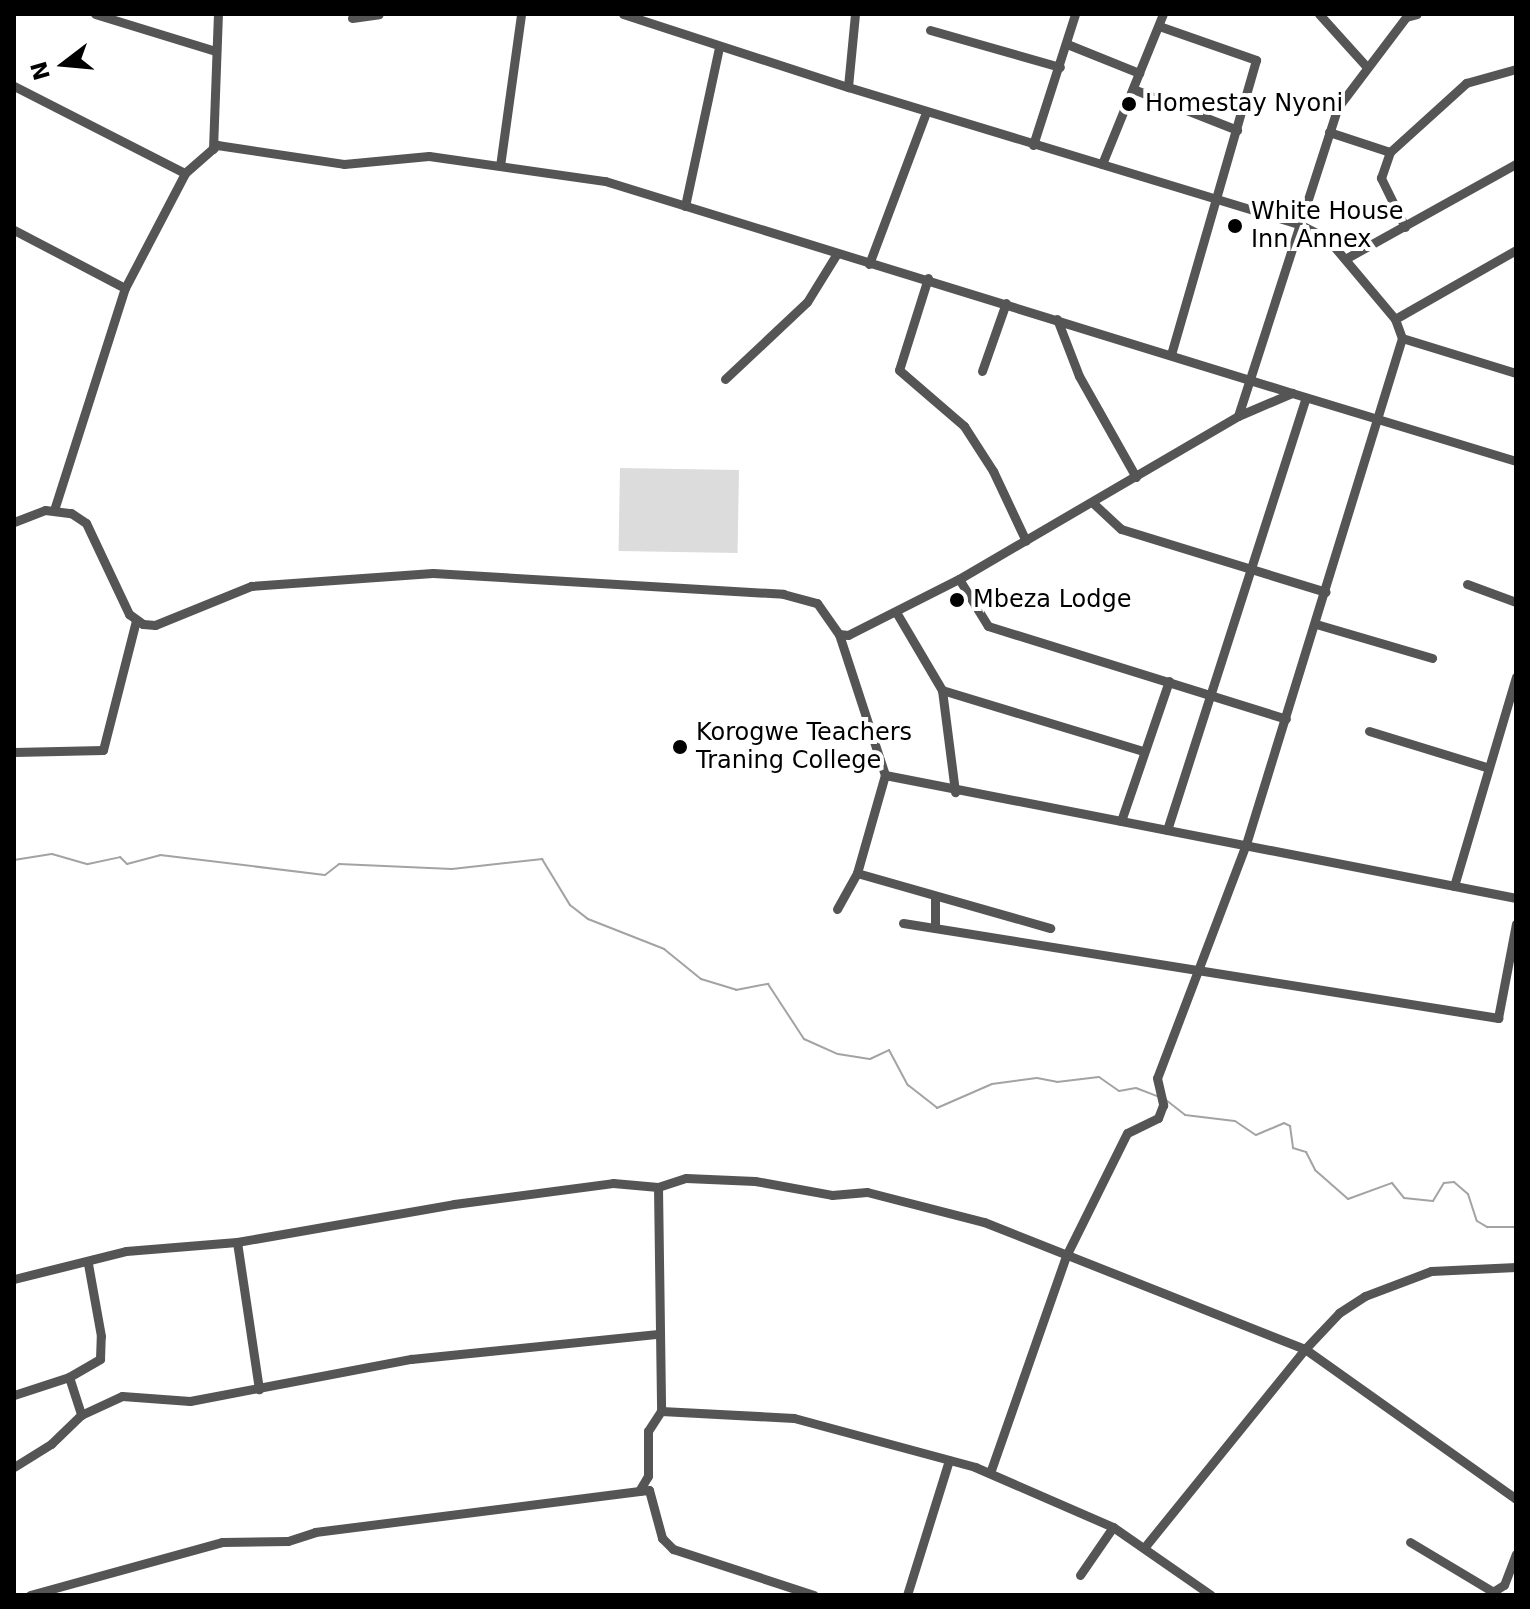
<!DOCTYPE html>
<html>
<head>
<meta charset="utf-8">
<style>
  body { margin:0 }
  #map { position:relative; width:1530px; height:1609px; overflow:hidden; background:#fff; font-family:"DejaVu Sans",sans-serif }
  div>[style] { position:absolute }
  .green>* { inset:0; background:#dcdcdc; transform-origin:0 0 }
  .stream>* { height:2px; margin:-1px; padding:0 1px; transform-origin:1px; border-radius:1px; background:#a3a3a3 }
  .minor>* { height:9px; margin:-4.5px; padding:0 4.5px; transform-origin:4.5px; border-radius:4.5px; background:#555 }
  .dots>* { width:22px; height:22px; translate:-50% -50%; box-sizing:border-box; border:4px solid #fff; border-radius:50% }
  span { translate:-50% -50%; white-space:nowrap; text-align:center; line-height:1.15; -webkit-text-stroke:8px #fff; paint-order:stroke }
  .poi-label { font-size:24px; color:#000 }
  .left { translate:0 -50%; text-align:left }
  .frame { position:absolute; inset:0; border:16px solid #000; pointer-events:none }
  .north { position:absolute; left:24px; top:24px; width:80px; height:80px; -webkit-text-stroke:6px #fff; paint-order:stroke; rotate:254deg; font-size:22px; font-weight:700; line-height:32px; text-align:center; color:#000 }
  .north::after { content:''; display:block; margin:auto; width:28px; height:36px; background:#000; clip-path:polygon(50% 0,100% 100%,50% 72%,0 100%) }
</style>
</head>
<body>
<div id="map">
  <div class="green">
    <i style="left:620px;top:468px;width:119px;height:83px;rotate:1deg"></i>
  </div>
  <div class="stream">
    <i style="left:14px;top:860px;width:38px;rotate:-9deg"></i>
    <i style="left:52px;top:854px;width:37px;rotate:16deg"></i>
    <i style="left:88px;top:864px;width:33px;rotate:-12deg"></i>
    <i style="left:120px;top:857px;width:10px;rotate:45deg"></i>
    <i style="left:127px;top:864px;width:34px;rotate:-15deg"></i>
    <i style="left:160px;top:855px;width:166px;rotate:6.9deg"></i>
    <i style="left:325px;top:875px;width:18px;rotate:-38deg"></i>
    <i style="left:339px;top:864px;width:113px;rotate:2.5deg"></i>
    <i style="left:452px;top:869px;width:91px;rotate:-6.3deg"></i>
    <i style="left:542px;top:859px;width:54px;rotate:58.7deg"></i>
    <i style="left:570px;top:905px;width:23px;rotate:38deg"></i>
    <i style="left:588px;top:919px;width:82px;rotate:21.5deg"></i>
    <i style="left:664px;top:949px;width:48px;rotate:39deg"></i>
    <i style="left:701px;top:979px;width:37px;rotate:17deg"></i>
    <i style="left:736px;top:990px;width:33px;rotate:-11deg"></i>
    <i style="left:768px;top:984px;width:66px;rotate:56.8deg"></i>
    <i style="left:804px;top:1039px;width:37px;rotate:24deg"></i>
    <i style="left:838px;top:1054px;width:32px;rotate:9deg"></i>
    <i style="left:870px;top:1059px;width:21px;rotate:-25deg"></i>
    <i style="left:889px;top:1050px;width:40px;rotate:62deg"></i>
    <i style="left:908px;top:1085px;width:37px;rotate:38deg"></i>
    <i style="left:937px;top:1108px;width:60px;rotate:-23.6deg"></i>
    <i style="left:992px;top:1084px;width:45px;rotate:-7.6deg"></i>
    <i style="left:1037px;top:1078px;width:20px;rotate:11deg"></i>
    <i style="left:1057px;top:1082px;width:42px;rotate:-6.8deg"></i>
    <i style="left:1099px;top:1077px;width:24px;rotate:35deg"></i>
    <i style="left:1119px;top:1091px;width:17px;rotate:-10deg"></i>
    <i style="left:1136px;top:1088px;width:22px;rotate:21deg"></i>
    <i style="left:1166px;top:1100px;width:24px;rotate:38deg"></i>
    <i style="left:1185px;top:1115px;width:50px;rotate:6.8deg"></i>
    <i style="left:1235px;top:1121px;width:25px;rotate:34deg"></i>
    <i style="left:1256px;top:1135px;width:30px;rotate:-23deg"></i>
    <i style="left:1284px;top:1123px;width:7px;rotate:27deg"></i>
    <i style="left:1290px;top:1126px;width:22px;rotate:82deg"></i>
    <i style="left:1293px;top:1148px;width:14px;rotate:17deg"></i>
    <i style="left:1306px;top:1152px;width:20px;rotate:63deg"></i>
    <i style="left:1315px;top:1170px;width:44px;rotate:41.3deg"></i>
    <i style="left:1348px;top:1199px;width:47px;rotate:-20deg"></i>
    <i style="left:1392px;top:1183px;width:19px;rotate:51deg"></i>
    <i style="left:1404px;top:1198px;width:29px;rotate:6deg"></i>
    <i style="left:1433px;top:1201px;width:21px;rotate:-59deg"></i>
    <i style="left:1444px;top:1183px;width:10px;rotate:-6deg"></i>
    <i style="left:1454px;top:1182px;width:18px;rotate:41deg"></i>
    <i style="left:1468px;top:1194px;width:28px;rotate:72deg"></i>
    <i style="left:1477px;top:1221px;width:12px;rotate:31deg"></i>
    <i style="left:1487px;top:1227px;width:29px"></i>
  </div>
  <div class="minor">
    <i style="left:95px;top:14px;width:126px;rotate:17.1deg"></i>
    <i style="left:623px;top:14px;width:237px;rotate:18deg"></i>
    <i style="left:855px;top:14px;width:73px;rotate:95.5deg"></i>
    <i style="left:848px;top:87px;width:469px;rotate:16.9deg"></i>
    <i style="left:1297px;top:223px;width:34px;rotate:27deg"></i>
    <i style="left:1327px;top:238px;width:106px;rotate:50deg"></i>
    <i style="left:1395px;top:319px;width:20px;rotate:70deg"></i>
    <i style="left:1402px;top:338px;width:530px;rotate:107.13deg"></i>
    <i style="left:1246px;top:844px;width:250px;rotate:110.8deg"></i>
    <i style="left:1157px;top:1078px;width:28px;rotate:77deg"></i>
    <i style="left:1163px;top:1105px;width:14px;rotate:111deg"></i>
    <i style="left:1158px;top:1118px;width:34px;rotate:154deg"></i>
    <i style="left:1127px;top:1133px;width:137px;rotate:116.4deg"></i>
    <i style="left:1066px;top:1256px;width:230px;rotate:109.3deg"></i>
    <i style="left:1319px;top:14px;width:70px;rotate:47.9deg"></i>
    <i style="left:352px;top:18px;width:27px;rotate:-8deg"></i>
    <i style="left:1159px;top:26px;width:103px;rotate:19.3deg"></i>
    <i style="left:1256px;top:60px;width:306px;rotate:106.1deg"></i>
    <i style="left:930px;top:30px;width:135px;rotate:15.9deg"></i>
    <i style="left:1067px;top:44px;width:78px;rotate:21.9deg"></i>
    <i style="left:14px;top:86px;width:192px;rotate:27deg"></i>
    <i style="left:1133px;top:89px;width:112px;rotate:21.5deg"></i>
    <i style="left:1329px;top:132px;width:64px;rotate:18.2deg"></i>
    <i style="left:1033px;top:145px;width:138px;rotate:-72.2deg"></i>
    <i style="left:213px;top:149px;width:135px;rotate:-87.9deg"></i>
    <i style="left:1102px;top:164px;width:162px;rotate:-67.9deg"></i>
    <i style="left:500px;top:166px;width:153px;rotate:-82.1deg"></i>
    <i style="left:685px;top:206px;width:163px;rotate:-77.9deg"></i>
    <i style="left:1405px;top:227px;width:55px;rotate:-116.1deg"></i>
    <i style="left:1381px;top:178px;width:28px;rotate:-71deg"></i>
    <i style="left:1390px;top:152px;width:103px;rotate:-42.2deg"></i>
    <i style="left:1466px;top:83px;width:52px;rotate:-15.6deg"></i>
    <i style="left:14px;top:230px;width:125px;rotate:27.6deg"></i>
    <i style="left:1345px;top:259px;width:196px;rotate:-29.1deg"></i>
    <i style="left:869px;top:264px;width:162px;rotate:-69.4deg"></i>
    <i style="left:928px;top:278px;width:96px;rotate:107.5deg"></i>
    <i style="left:899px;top:370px;width:86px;rotate:40.7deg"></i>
    <i style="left:964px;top:426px;width:54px;rotate:57.2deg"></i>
    <i style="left:993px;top:471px;width:77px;rotate:64.8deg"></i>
    <i style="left:1057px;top:319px;width:61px;rotate:68.9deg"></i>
    <i style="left:1079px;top:376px;width:116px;rotate:60.6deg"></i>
    <i style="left:1395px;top:319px;width:139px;rotate:-29.7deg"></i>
    <i style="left:1402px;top:338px;width:119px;rotate:17.1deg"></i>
    <i style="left:982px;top:371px;width:72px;rotate:-70.6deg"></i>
    <i style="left:725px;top:379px;width:112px;rotate:-43.2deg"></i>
    <i style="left:807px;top:302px;width:55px;rotate:-58.3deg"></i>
    <i style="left:1238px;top:416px;width:325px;rotate:-72.1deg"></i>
    <i style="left:1338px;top:107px;width:113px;rotate:-52.9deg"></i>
    <i style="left:1406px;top:17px;width:11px;rotate:-15deg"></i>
    <i style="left:1093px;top:503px;width:38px;rotate:43deg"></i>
    <i style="left:1121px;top:529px;width:214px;rotate:17.1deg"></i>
    <i style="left:54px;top:510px;width:233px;rotate:-72.3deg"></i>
    <i style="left:125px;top:288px;width:130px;rotate:-62.4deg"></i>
    <i style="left:185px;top:173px;width:43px;rotate:-41.2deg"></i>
    <i style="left:217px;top:145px;width:128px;rotate:8.5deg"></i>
    <i style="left:344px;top:164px;width:85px;rotate:-5.4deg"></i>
    <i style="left:429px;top:156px;width:178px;rotate:8.1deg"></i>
    <i style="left:605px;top:181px;width:719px;rotate:17.15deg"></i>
    <i style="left:14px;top:522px;width:33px;rotate:-21deg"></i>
    <i style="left:45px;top:510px;width:26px;rotate:7deg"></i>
    <i style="left:71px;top:513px;width:18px;rotate:34deg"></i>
    <i style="left:86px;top:523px;width:101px;rotate:64.7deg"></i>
    <i style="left:129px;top:614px;width:17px;rotate:36deg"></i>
    <i style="left:143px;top:624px;width:12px;rotate:5deg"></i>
    <i style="left:155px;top:625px;width:104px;rotate:-22.1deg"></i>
    <i style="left:251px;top:586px;width:182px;rotate:-4.1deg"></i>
    <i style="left:433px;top:573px;width:351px;rotate:3.4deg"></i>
    <i style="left:783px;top:594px;width:35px;rotate:15deg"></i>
    <i style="left:817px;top:603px;width:38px;rotate:55deg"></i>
    <i style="left:839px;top:634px;width:9px;rotate:6deg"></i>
    <i style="left:848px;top:635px;width:124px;rotate:-26.8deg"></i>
    <i style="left:959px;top:579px;width:323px;rotate:-30.3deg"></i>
    <i style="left:1238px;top:416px;width:59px;rotate:-23.1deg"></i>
    <i style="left:1292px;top:393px;width:234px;rotate:16.9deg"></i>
    <i style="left:959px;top:579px;width:55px;rotate:58.3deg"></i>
    <i style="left:988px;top:626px;width:312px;rotate:17.3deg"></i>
    <i style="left:1467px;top:584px;width:52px;rotate:20.2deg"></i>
    <i style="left:896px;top:612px;width:91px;rotate:59.5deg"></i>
    <i style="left:942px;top:690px;width:103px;rotate:82.7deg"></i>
    <i style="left:1316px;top:624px;width:121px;rotate:16.3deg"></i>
    <i style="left:942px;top:690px;width:210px;rotate:16.9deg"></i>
    <i style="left:1369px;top:731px;width:122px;rotate:17.1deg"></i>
    <i style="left:14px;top:752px;width:89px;rotate:-1.3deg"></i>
    <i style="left:103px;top:750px;width:133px;rotate:-75.7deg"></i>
    <i style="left:885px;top:775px;width:643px;rotate:11.03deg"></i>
    <i style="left:1121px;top:821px;width:148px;rotate:-71.1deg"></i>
    <i style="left:1167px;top:830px;width:454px;rotate:-72.2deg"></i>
    <i style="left:857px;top:873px;width:201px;rotate:15.9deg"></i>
    <i style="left:1454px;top:886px;width:218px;rotate:-73.5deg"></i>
    <i style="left:837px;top:909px;width:41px;rotate:-60.9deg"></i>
    <i style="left:857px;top:873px;width:102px;rotate:-74.1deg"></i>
    <i style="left:885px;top:775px;width:148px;rotate:-108.1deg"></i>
    <i style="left:903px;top:923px;width:603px;rotate:9.07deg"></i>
    <i style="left:1498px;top:1018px;width:96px;rotate:-79.2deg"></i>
    <i style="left:935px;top:928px;width:31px;rotate:-90deg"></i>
    <i style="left:658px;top:1187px;width:224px;rotate:89.2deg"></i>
    <i style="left:237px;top:1242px;width:149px;rotate:81.5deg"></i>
    <i style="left:1516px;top:1267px;width:85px;rotate:177.3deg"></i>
    <i style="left:1431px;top:1271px;width:71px;rotate:159.3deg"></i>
    <i style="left:1365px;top:1296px;width:31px;rotate:147deg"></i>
    <i style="left:1339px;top:1313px;width:50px;rotate:133.4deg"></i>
    <i style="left:1305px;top:1349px;width:259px;rotate:35.4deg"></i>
    <i style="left:14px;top:1279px;width:115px;rotate:-14deg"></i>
    <i style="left:126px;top:1251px;width:111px;rotate:-4.6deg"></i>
    <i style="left:237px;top:1242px;width:220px;rotate:-9.9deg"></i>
    <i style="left:454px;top:1204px;width:160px;rotate:-7.5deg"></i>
    <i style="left:613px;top:1183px;width:45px;rotate:5.1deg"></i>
    <i style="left:658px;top:1187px;width:29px;rotate:-18deg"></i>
    <i style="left:686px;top:1178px;width:69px;rotate:2.5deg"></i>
    <i style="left:755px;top:1181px;width:78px;rotate:10.3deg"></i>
    <i style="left:832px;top:1195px;width:35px;rotate:-5deg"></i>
    <i style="left:867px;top:1192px;width:121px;rotate:14.4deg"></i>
    <i style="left:984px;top:1222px;width:345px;rotate:21.6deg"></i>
    <i style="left:1305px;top:1349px;width:252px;rotate:129deg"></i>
    <i style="left:69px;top:1377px;width:40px;rotate:72deg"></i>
    <i style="left:14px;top:1395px;width:58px;rotate:-18.1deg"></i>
    <i style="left:69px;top:1377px;width:36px;rotate:-30deg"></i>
    <i style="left:100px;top:1359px;width:23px;rotate:-88deg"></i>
    <i style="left:101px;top:1336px;width:73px;rotate:-100.2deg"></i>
    <i style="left:14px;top:1467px;width:44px;rotate:-31.9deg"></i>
    <i style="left:51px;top:1444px;width:42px;rotate:-44deg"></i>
    <i style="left:81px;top:1415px;width:45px;rotate:-24.9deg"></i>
    <i style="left:122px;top:1396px;width:68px;rotate:4.2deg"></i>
    <i style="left:190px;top:1401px;width:225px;rotate:-10.8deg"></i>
    <i style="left:411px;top:1359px;width:246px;rotate:-5.8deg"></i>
    <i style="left:639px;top:1491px;width:10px;rotate:-6deg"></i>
    <i style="left:649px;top:1490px;width:50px;rotate:74.8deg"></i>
    <i style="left:662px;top:1538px;width:16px;rotate:45deg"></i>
    <i style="left:673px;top:1549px;width:148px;rotate:18.1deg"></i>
    <i style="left:1410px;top:1542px;width:96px;rotate:30.9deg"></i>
    <i style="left:1080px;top:1575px;width:58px;rotate:-55.5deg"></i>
    <i style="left:1491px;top:1593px;width:15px;rotate:-32deg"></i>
    <i style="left:1504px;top:1585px;width:33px;rotate:-69deg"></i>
    <i style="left:30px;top:1595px;width:199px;rotate:-15.4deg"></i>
    <i style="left:222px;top:1542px;width:66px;rotate:-0.9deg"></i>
    <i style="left:288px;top:1541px;width:28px;rotate:-18deg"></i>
    <i style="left:315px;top:1532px;width:327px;rotate:-7.2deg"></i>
    <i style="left:639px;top:1491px;width:17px;rotate:-59deg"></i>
    <i style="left:648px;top:1476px;width:45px;rotate:-90deg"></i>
    <i style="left:648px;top:1431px;width:24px;rotate:-57deg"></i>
    <i style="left:661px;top:1411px;width:133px;rotate:3deg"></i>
    <i style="left:794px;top:1418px;width:188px;rotate:15.1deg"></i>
    <i style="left:975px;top:1467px;width:150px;rotate:23.5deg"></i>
    <i style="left:1113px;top:1527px;width:119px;rotate:34.8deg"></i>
    <i style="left:907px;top:1595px;width:141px;rotate:-72.7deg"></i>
  </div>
  <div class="dots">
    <i style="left:1129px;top:104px;background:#000"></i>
    <i style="left:1235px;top:226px;background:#000"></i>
    <i style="left:957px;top:600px;background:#000"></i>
    <i style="left:680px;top:747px;background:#000"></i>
  </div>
  <div class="poi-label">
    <span class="left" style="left:1145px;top:104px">Homestay Nyoni</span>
    <span class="left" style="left:1251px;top:226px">White House<br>Inn Annex</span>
    <span class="left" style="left:973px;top:600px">Mbeza Lodge</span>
    <span class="left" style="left:696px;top:747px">Korogwe Teachers<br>Traning College</span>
  </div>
  <div class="frame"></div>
  <div class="north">N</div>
</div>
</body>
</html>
